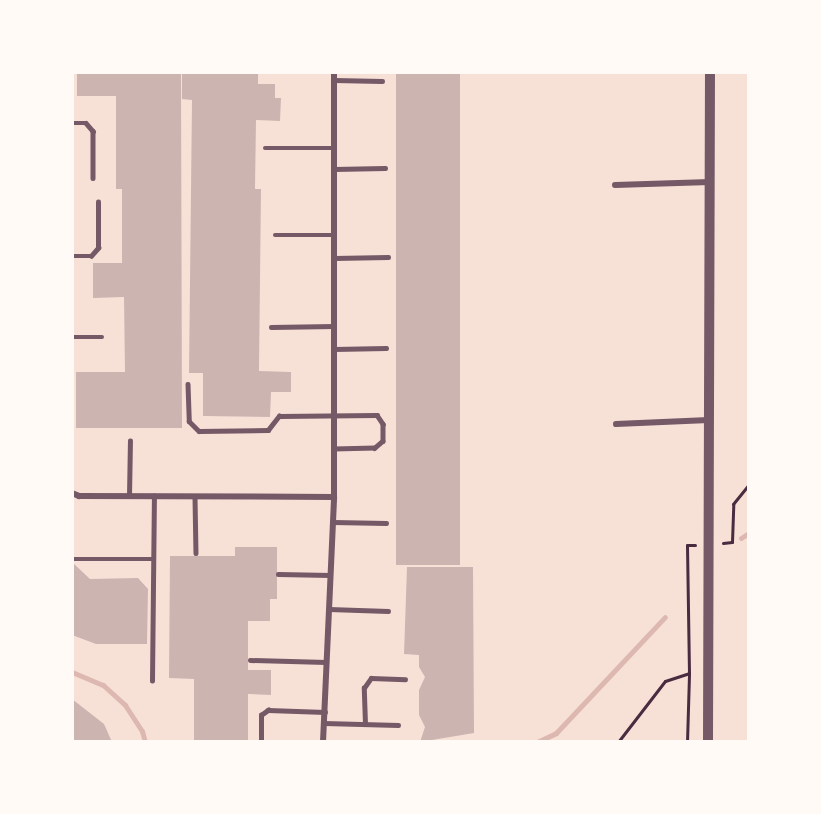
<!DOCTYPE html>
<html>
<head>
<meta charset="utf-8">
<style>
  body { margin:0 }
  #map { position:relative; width:821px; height:814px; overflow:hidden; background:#f7e1d7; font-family:"Nunito Sans",sans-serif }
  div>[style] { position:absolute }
  .stream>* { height:5px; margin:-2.5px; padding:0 2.5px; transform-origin:2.5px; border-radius:2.5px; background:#dcb8b0 }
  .building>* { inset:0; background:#ccb4b1; transform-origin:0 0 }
  .path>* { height:3px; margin:-1.5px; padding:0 1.5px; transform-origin:1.5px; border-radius:1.5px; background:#4a2c40 }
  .service>* { height:4.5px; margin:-2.25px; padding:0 2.25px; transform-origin:2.25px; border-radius:2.25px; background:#755966 }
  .minor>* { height:6px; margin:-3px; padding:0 3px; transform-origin:3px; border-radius:3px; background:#755966 }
  .tertiary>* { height:10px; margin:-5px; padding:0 5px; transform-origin:5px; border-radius:5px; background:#755966 }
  span { translate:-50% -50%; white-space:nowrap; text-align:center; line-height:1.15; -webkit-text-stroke:6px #fffaf5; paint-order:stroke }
  .frame { position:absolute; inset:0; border:74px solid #fffaf5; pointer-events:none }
</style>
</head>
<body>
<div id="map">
  <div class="stream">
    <i style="left:741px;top:538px;width:9px;rotate:-32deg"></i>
    <i style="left:72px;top:672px;width:34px;rotate:23deg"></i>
    <i style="left:103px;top:685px;width:30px;rotate:42deg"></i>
    <i style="left:125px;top:705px;width:31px;rotate:57deg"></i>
    <i style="left:142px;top:731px;width:11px;rotate:75deg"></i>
    <i style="left:537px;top:742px;width:21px;rotate:-25deg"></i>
    <i style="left:556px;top:733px;width:159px;rotate:-46.8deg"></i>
  </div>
  <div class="building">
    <i style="clip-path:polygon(77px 72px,181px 72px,182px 428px,76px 428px,76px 372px,125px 372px,124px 297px,93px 298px,93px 263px,122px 263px,122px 189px,116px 189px,116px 96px,77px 96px)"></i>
    <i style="clip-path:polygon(182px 72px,258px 72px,258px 84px,275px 84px,275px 98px,281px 98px,280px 121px,256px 120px,255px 189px,261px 189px,259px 371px,291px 372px,291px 392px,271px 392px,270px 417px,203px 416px,203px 373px,189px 373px,192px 100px,182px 99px)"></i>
    <i style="left:396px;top:72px;width:64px;height:493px"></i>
    <i style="clip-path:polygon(235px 547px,277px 547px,277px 599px,270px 599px,270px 621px,248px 621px,248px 670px,271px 670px,271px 695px,248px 694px,248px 742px,194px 742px,194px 679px,169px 678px,170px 556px,235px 556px)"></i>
    <i style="clip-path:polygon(72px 562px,90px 579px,138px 578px,148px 589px,147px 644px,96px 644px,72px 635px)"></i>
    <i style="clip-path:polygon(407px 567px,473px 567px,474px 733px,420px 742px,425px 727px,419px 715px,419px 690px,425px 677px,419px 667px,419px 655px,404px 654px)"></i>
    <i style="clip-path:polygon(72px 699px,104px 724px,112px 742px,72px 742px)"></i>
  </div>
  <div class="path">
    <i style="left:723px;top:543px;width:9px;rotate:-6deg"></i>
    <i style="left:732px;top:542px;width:38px;rotate:-88deg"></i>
    <i style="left:733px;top:504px;width:26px;rotate:-51deg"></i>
    <i style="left:618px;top:742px;width:77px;rotate:-52.4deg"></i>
    <i style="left:665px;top:681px;width:25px;rotate:-18deg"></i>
    <i style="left:689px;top:673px;width:128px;rotate:-90.9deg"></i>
    <i style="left:687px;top:545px;width:8px"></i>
    <i style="left:687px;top:742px;width:69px;rotate:-88.3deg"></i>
  </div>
  <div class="service">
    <i style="left:334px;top:80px;width:48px;rotate:1.2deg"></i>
    <i style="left:72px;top:123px;width:14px"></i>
    <i style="left:86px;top:123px;width:11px;rotate:49deg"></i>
    <i style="left:93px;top:131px;width:47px;rotate:90deg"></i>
    <i style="left:265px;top:148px;width:69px"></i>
    <i style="left:334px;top:169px;width:51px;rotate:-1.1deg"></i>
    <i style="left:275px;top:235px;width:59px"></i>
    <i style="left:72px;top:256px;width:19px"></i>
    <i style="left:91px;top:256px;width:11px;rotate:-49deg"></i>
    <i style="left:98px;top:248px;width:46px;rotate:-90deg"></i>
    <i style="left:334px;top:258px;width:54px;rotate:-1.1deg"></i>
    <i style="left:271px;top:327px;width:63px;rotate:-0.9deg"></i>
    <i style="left:72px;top:337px;width:30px"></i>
    <i style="left:334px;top:349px;width:52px;rotate:-1.1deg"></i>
    <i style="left:188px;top:384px;width:37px;rotate:88deg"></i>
    <i style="left:189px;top:421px;width:14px;rotate:45deg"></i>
    <i style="left:199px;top:431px;width:69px;rotate:-0.8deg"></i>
    <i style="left:268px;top:430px;width:18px;rotate:-52deg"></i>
    <i style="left:279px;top:416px;width:98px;rotate:-0.6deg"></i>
    <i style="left:377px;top:415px;width:11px;rotate:56deg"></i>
    <i style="left:383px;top:424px;width:17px;rotate:90deg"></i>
    <i style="left:383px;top:441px;width:11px;rotate:139deg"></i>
    <i style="left:375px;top:448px;width:41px;rotate:178.6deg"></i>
    <i style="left:129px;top:496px;width:55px;rotate:-89deg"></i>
    <i style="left:195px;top:497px;width:56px;rotate:89deg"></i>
    <i style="left:333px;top:522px;width:53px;rotate:1.1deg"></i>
    <i style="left:72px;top:559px;width:81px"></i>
    <i style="left:278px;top:574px;width:52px;rotate:1.1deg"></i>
    <i style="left:329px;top:609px;width:59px;rotate:1.9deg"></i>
    <i style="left:250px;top:660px;width:76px;rotate:1.5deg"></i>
    <i style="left:152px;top:681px;width:185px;rotate:-89.4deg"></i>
    <i style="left:324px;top:723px;width:74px;rotate:1.5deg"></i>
    <i style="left:365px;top:724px;width:36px;rotate:-92deg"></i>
    <i style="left:364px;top:688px;width:12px;rotate:-55deg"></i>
    <i style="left:371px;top:678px;width:34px;rotate:2deg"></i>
    <i style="left:261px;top:742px;width:27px;rotate:-90deg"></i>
    <i style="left:261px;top:715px;width:9px;rotate:-36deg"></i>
    <i style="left:268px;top:710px;width:57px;rotate:2deg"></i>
  </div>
  <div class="minor">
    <i style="left:615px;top:185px;width:95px;rotate:-1.8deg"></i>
    <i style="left:616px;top:424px;width:93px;rotate:-2.5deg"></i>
    <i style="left:72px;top:493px;width:8px;rotate:23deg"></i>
    <i style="left:79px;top:496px;width:255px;rotate:0.2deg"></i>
    <i style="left:323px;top:742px;width:245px;rotate:-87.4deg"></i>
    <i style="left:334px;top:497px;width:425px;rotate:-90deg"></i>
  </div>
  <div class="tertiary">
    <i style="left:708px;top:742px;width:670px;rotate:-89.83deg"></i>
  </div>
  <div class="frame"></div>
</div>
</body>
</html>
